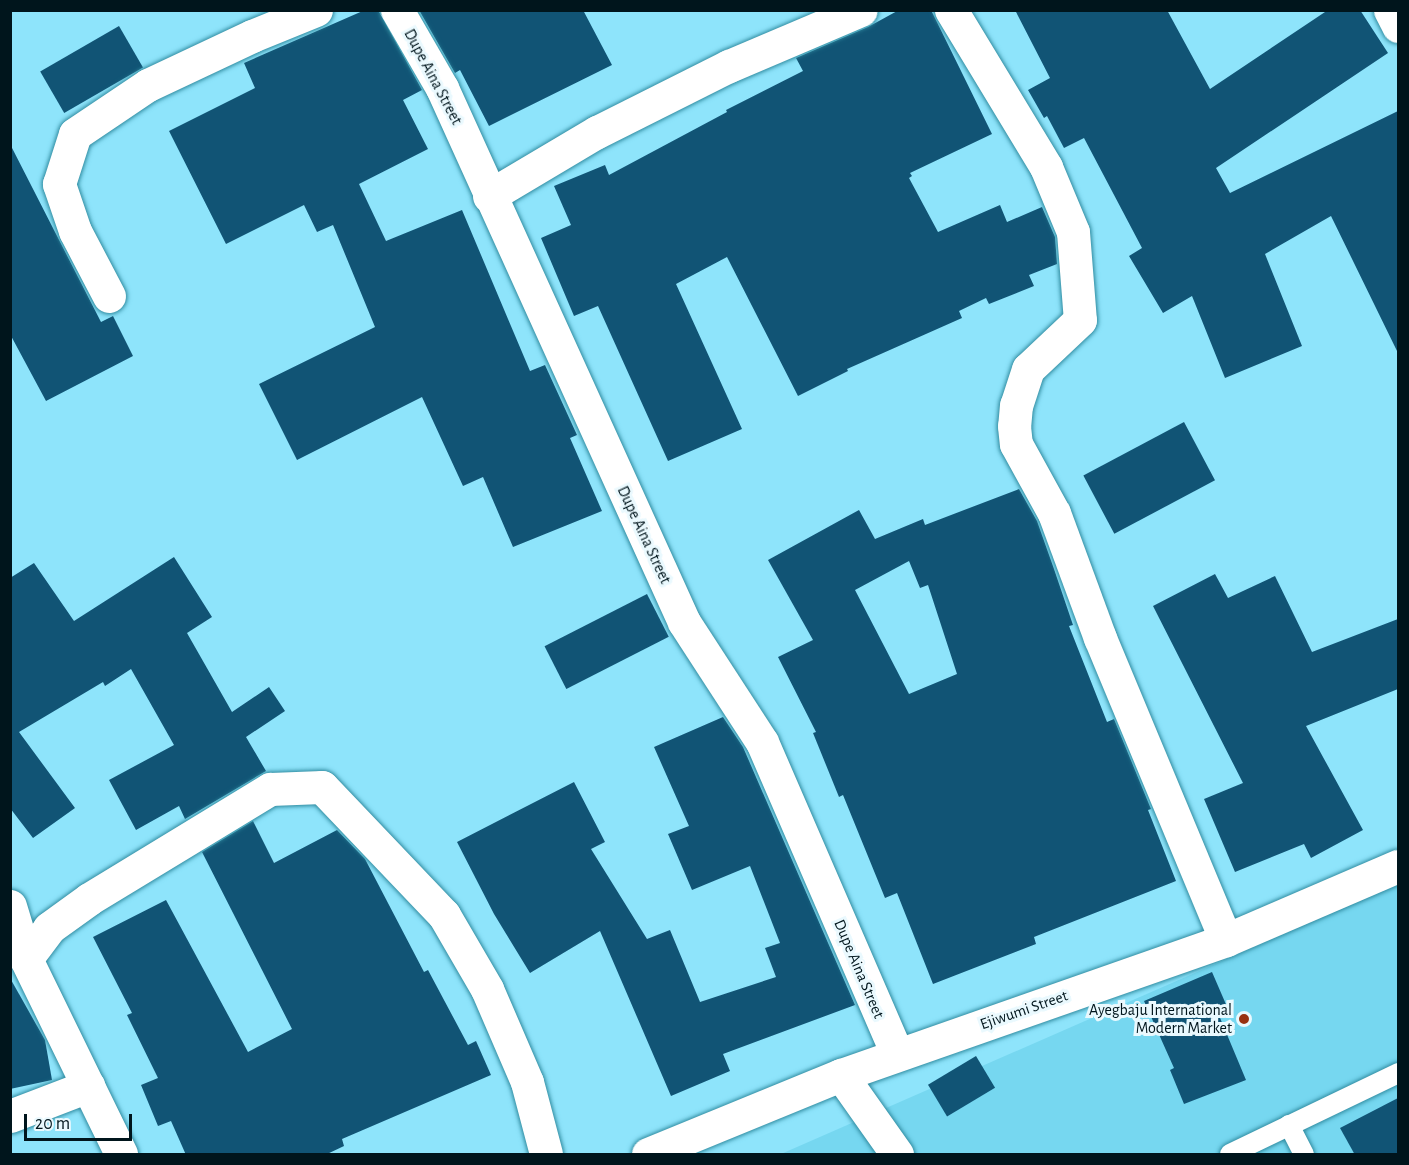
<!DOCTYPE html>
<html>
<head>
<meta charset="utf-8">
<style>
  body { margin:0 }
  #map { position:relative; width:1409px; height:1165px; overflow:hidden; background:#8ee4fb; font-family:"Alegreya Sans",sans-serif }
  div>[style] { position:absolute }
  .built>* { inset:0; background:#76d7f0 }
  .building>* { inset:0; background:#115475; transform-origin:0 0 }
  .roads { filter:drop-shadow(0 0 2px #318ca1) drop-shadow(0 0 2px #318ca1) }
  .service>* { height:20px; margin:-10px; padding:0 10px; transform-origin:10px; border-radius:10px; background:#fff }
  .minor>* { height:33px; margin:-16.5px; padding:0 16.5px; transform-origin:16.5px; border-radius:16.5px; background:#fff }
  .dots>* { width:16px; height:16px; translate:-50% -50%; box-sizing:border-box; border:3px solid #eaf9fe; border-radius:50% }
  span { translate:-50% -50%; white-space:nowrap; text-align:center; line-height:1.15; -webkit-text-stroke:6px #eaf9fe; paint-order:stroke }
  .street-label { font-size:16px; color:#00151c }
  .poi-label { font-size:16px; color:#00151c }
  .right { translate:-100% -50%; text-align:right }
  .frame { position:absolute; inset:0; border:12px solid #00151c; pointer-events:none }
  .scale { position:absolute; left:24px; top:1114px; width:108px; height:27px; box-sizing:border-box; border:3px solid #00151c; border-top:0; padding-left:8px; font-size:18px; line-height:21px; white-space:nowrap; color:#00151c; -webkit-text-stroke:4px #eaf9fe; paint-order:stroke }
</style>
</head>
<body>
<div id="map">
  <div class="built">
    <i style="clip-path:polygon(1398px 884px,1398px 1154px,781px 1154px)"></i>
  </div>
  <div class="building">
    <i style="clip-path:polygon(365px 10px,378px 10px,422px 90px,403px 100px,428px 149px,359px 184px,386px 241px,462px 210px,530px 371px,545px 365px,577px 435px,570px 438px,602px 511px,513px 547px,483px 477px,463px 486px,422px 397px,297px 460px,259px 384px,375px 327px,333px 225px,317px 232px,304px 205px,226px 244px,169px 131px,255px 88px,244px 63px)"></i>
    <i style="clip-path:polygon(419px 10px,583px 10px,612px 65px,489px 126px,460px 70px,455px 73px)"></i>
    <i style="clip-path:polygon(899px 10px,931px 10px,992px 134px,910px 173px,912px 176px,909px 178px,938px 232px,1000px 205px,1007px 222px,1042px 207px,1055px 237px,1057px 264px,1029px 275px,1034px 286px,989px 304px,986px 298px,959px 311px,962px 318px,847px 369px,848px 371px,798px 396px,727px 257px,676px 284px,742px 429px,668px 461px,598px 306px,574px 316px,541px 238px,571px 225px,554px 186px,605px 165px,609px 175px,727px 112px,726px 110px,803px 71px,796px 58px,868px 27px)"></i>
    <i style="clip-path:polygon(1015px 10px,1167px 10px,1210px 89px,1328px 10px,1360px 10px,1388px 53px,1216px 168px,1230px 193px,1398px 111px,1398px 353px,1331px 216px,1265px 254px,1302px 346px,1225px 378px,1192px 296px,1163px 313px,1129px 256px,1142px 248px,1084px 138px,1064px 148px,1047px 116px,1044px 118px,1028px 90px,1050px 78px)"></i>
    <i style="left:119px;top:26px;width:48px;height:91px;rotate:60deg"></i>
    <i style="clip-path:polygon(10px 144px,101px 322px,113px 316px,133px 356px,46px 401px,10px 334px)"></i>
    <i style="left:1184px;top:422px;width:66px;height:114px;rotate:62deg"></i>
    <i style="clip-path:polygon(evenodd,1019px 489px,1037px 521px,1054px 569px,1073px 625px,1069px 626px,1107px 722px,1114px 719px,1151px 809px,1148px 810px,1176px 881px,1034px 937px,1036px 944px,933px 984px,897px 893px,885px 898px,843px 795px,839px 797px,813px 733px,816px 732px,778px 657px,813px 640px,768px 560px,859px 510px,875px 539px,923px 519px,925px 525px,1019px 489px,909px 561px,920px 588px,928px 585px,957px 674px,909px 694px,855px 590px,909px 561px)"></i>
    <i style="clip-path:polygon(174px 557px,212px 617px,187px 633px,232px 712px,269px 687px,285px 711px,246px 737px,266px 771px,185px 819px,179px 806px,136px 830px,109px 780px,174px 745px,131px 669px,105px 686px,103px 682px,19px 732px,75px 808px,33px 838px,10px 808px,10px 578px,34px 563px,74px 621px)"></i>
    <i style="clip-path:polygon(1215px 574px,1228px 598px,1275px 576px,1312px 652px,1398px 619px,1398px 689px,1306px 726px,1363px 830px,1311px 858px,1304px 844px,1235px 872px,1204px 799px,1243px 783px,1153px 606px)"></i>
    <i style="left:647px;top:594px;width:48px;height:115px;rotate:63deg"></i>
    <i style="clip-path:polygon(723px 717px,743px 747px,855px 1005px,723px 1054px,730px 1071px,671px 1096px,600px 931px,530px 973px,494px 914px,457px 842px,574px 782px,605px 842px,591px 849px,647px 939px,670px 930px,700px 1002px,776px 977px,765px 948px,780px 943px,750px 866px,692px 890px,668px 834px,689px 826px,654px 747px)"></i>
    <i style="clip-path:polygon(253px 821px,274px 863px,337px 830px,365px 859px,424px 972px,428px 970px,468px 1045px,476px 1041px,491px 1075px,342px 1139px,344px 1146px,325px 1155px,186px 1155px,171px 1121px,158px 1126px,141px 1085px,158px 1078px,127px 1015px,132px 1013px,93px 937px,166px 900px,248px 1052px,292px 1029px,202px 852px)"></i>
    <i style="clip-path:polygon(1212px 972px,1228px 1009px,1218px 1013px,1246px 1080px,1184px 1104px,1170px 1070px,1174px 1068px,1144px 1001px)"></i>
    <i style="clip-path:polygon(10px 978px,45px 1040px,52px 1080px,10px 1089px)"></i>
    <i style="left:976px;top:1056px;width:37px;height:56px;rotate:59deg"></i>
    <i style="clip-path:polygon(1398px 1098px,1398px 1155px,1355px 1155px,1340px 1128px)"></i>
  </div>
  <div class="roads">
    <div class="service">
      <i style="left:1289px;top:1125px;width:33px;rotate:63deg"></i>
      <i style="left:1230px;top:1154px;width:187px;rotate:-25.7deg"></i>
    </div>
    <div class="minor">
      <i style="left:397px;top:10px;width:90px;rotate:60deg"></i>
      <i style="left:442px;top:88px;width:586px;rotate:65.62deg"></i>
      <i style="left:684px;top:622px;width:143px;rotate:57deg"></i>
      <i style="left:762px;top:742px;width:340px;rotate:66.6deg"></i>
      <i style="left:951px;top:10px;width:184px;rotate:58.8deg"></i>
      <i style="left:1046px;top:167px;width:70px;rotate:67.4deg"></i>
      <i style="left:1073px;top:232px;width:88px;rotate:85.5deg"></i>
      <i style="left:1080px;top:320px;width:71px;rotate:136.7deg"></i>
      <i style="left:1028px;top:369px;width:38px;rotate:108deg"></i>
      <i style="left:1016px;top:405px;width:21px;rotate:95deg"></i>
      <i style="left:1014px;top:426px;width:18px;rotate:84deg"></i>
      <i style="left:1016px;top:444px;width:79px;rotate:61.2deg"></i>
      <i style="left:1054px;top:513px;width:133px;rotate:69.8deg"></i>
      <i style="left:1100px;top:638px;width:327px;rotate:67.4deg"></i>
      <i style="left:1390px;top:10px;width:18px;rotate:63deg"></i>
      <i style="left:489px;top:196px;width:126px;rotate:-30.7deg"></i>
      <i style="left:597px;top:132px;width:148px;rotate:-26.6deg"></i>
      <i style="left:729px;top:66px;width:143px;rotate:-23deg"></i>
      <i style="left:109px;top:296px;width:73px;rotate:-117.6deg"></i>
      <i style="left:75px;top:231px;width:50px;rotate:-108.8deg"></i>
      <i style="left:59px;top:184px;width:52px;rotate:-72.3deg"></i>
      <i style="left:75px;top:134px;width:88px;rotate:-33.9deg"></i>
      <i style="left:148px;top:85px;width:115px;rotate:-25.2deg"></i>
      <i style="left:252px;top:36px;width:69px;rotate:-22.1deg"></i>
      <i style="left:10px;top:906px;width:55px;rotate:73.2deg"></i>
      <i style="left:26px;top:959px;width:217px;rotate:64deg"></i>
      <i style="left:26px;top:959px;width:39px;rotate:-53deg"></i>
      <i style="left:49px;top:928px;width:49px;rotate:-35.9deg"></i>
      <i style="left:89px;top:899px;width:212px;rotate:-31.3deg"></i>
      <i style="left:270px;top:789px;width:52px;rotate:-2.2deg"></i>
      <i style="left:322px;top:787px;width:177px;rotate:46.4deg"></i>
      <i style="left:444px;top:915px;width:86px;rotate:59.8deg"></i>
      <i style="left:487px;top:989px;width:101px;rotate:66.7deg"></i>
      <i style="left:527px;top:1082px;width:74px;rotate:75.2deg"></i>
      <i style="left:841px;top:1075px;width:97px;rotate:54.7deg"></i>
      <i style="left:10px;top:1116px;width:84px;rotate:-21deg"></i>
      <i style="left:648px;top:1154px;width:209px;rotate:-22.3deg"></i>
      <i style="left:841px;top:1075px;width:408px;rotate:-19.3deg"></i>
      <i style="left:1226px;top:940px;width:187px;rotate:-23.3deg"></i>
    </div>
  </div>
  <div class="dots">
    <i style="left:1244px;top:1019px;background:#983111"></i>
  </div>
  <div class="street-label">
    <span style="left:433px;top:77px;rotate:62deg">Dupe Aina Street</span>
    <span style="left:644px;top:535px;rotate:65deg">Dupe Aina Street</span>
    <span style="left:859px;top:969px;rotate:67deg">Dupe Aina Street</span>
    <span style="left:1024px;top:1010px;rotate:-19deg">Ejiwumi Street</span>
  </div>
  <div class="poi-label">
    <span class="right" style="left:1232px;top:1019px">Ayegbaju International<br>Modern Market</span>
  </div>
  <div class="frame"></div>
  <div class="scale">20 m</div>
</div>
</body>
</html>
